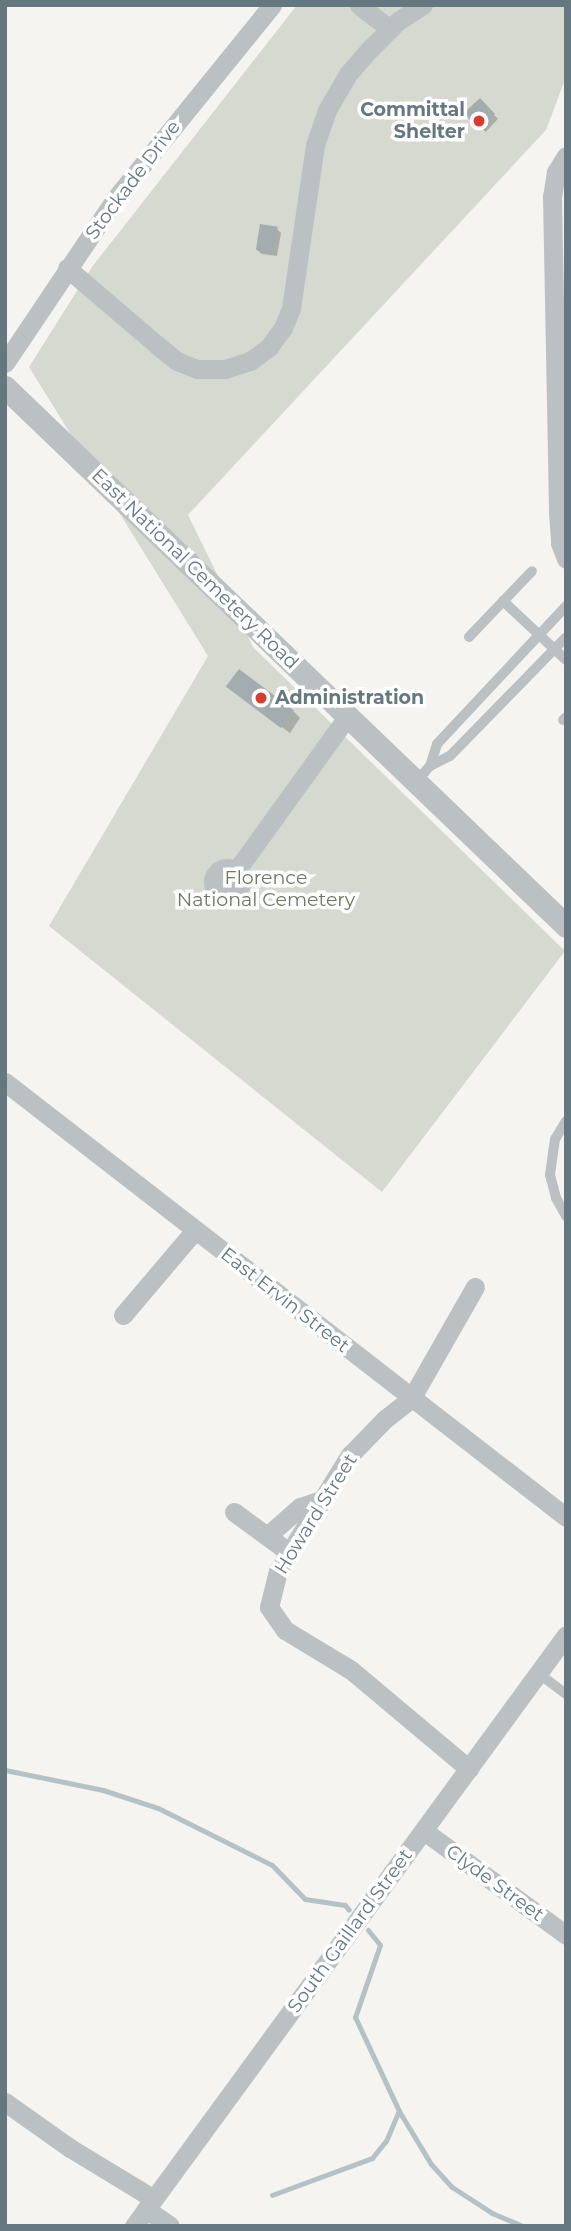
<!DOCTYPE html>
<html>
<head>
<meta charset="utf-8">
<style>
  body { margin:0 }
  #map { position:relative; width:571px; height:2231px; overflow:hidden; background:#f5f4f1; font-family:Montserrat,sans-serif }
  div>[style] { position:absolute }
  .green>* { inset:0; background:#d5d9d0 }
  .shadow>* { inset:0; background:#0003; transform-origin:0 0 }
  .stream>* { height:5px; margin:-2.5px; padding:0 2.5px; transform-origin:2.5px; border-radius:2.5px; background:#b5c2c5 }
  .building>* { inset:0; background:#a3adb0; transform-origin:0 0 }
  .service>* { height:10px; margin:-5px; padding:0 5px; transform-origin:5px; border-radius:5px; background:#bbc1c3 }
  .minor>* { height:19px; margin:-9.5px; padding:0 9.5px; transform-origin:9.5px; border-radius:9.5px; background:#bbc1c3 }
  .minor>.ring { margin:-9.5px; padding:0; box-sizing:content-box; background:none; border:19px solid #bbc1c3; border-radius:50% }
  .tertiary>* { height:23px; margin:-11.5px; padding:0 11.5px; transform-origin:11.5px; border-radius:11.5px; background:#bbc1c3 }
  .dots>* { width:19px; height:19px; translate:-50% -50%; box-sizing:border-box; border:4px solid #fff; border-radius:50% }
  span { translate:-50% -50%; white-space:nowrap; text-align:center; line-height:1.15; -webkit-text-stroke:7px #fff; paint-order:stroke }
  .poi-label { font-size:19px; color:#657880; font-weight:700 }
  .right { translate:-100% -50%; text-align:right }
  .left { translate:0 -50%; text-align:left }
  .street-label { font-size:19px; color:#657880 }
  .park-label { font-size:19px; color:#6b7864 }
  .frame { position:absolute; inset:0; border:7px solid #657880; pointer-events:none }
</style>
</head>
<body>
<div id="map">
  <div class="green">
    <i style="clip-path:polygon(297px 5px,566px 5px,566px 77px,546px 130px,188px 515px,253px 647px,565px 951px,382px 1192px,49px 926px,208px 656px,29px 367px,92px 267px)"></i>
  </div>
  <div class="shadow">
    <i style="left:479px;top:101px;width:26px;height:18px;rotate:43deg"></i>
    <i style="clip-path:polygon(277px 229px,281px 233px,277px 256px,262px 254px,257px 250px)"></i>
    <i style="clip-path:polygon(236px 693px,293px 711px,300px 718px,290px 733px)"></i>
  </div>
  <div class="stream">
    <i style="left:5px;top:1770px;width:100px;rotate:11.5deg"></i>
    <i style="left:103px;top:1790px;width:58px;rotate:18.1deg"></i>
    <i style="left:158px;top:1808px;width:127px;rotate:26.6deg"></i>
    <i style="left:272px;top:1865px;width:47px;rotate:45.9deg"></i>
    <i style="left:305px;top:1899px;width:40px;rotate:8.5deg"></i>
    <i style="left:345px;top:1905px;width:6px;rotate:51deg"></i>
    <i style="left:368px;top:1930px;width:19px;rotate:51deg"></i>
    <i style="left:380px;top:1945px;width:76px;rotate:109.1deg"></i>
    <i style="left:355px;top:2017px;width:104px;rotate:64.9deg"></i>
    <i style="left:399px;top:2111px;width:62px;rotate:58.9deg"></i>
    <i style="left:431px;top:2164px;width:31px;rotate:48deg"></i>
    <i style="left:452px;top:2187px;width:48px;rotate:33deg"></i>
    <i style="left:492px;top:2213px;width:34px;rotate:23deg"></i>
    <i style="left:272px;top:2195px;width:107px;rotate:-20.3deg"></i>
    <i style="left:372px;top:2158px;width:22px;rotate:-51deg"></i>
    <i style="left:386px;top:2141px;width:33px;rotate:-67deg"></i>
  </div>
  <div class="building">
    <i style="left:480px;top:98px;width:22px;height:22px;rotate:47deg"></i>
    <i style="left:260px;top:224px;width:18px;height:26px;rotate:9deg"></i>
    <i style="left:239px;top:669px;width:69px;height:22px;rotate:37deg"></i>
  </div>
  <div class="service">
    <i style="left:503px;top:601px;width:86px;rotate:43.1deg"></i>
    <i style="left:469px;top:637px;width:91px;rotate:-46.3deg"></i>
    <i style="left:563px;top:720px;width:4px;rotate:-45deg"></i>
    <i style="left:430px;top:766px;width:22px;rotate:-27deg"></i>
    <i style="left:450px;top:756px;width:166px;rotate:-45.7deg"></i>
    <i style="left:416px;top:782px;width:21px;rotate:-49deg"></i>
    <i style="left:430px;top:766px;width:23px;rotate:-72deg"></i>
    <i style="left:437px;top:744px;width:189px;rotate:-46.9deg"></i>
    <i style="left:566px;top:1121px;width:21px;rotate:121deg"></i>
    <i style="left:555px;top:1139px;width:36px;rotate:98deg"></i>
    <i style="left:550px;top:1175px;width:24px;rotate:75deg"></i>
    <i style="left:556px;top:1198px;width:21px;rotate:61deg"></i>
    <i style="left:538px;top:1673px;width:35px;rotate:37deg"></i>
  </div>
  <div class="minor">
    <i style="left:359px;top:5px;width:39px;rotate:38deg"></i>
    <i style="left:566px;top:156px;width:19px;rotate:122deg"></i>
    <i style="left:556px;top:172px;width:24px;rotate:99deg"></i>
    <i style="left:552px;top:196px;width:316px;rotate:88.9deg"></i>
    <i style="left:558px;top:512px;width:31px;rotate:86deg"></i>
    <i style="left:560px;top:543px;width:17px;rotate:69deg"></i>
    <i style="left:67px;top:268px;width:118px;rotate:40.5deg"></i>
    <i style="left:157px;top:345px;width:26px;rotate:39deg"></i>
    <i style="left:177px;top:361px;width:22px;rotate:22deg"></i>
    <i style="left:197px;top:369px;width:28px"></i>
    <i style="left:225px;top:369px;width:26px;rotate:-18deg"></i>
    <i style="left:250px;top:361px;width:24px;rotate:-36deg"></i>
    <i style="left:269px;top:347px;width:24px;rotate:-54deg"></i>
    <i style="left:283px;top:328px;width:22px;rotate:-68deg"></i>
    <i style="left:291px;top:308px;width:165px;rotate:-81.6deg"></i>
    <i style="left:315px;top:145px;width:37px;rotate:-71deg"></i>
    <i style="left:327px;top:110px;width:42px;rotate:-59.7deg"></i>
    <i style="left:348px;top:74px;width:35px;rotate:-49deg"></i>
    <i style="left:371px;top:48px;width:38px;rotate:-45deg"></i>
    <i style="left:398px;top:21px;width:30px;rotate:-33deg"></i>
    <i style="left:5px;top:363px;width:197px;rotate:-56.1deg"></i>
    <i style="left:115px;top:199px;width:250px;rotate:-51deg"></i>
    <i class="ring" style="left:213px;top:868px;width:9px;height:9px"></i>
    <i style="left:236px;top:871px;width:190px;rotate:-54.2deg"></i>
    <i style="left:5px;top:1082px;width:710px;rotate:37.79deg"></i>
    <i style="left:123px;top:1315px;width:111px;rotate:-49.7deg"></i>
    <i style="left:234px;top:1512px;width:69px;rotate:36.2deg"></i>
    <i style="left:267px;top:1536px;width:44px;rotate:-41.3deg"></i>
    <i style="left:300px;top:1507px;width:23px;rotate:-18deg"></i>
    <i style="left:469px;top:1769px;width:154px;rotate:-140deg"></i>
    <i style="left:351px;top:1670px;width:77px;rotate:-148.8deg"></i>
    <i style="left:285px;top:1630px;width:28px;rotate:-125deg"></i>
    <i style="left:269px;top:1607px;width:37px;rotate:-76deg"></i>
    <i style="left:278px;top:1571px;width:137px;rotate:-58.2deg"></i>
    <i style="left:350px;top:1455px;width:50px;rotate:-45.8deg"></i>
    <i style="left:385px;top:1419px;width:33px;rotate:-38deg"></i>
    <i style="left:411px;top:1399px;width:129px;rotate:-60.3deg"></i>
    <i style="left:424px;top:1831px;width:176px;rotate:36.2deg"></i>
    <i style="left:5px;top:2102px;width:80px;rotate:35.3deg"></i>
    <i style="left:70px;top:2148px;width:98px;rotate:31.3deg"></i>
    <i style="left:146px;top:2209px;width:29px;rotate:35deg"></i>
    <i style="left:134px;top:2226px;width:732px;rotate:-53.83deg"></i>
  </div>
  <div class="tertiary">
    <i style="left:5px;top:387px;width:778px;rotate:43.85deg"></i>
  </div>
  <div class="dots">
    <i style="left:479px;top:121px;background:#d73c2e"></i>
    <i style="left:261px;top:698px;background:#d73c2e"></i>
  </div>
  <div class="poi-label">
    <span class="right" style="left:465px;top:121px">Committal<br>Shelter</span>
    <span class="left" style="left:275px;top:698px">Administration</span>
  </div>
  <div class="street-label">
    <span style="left:133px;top:180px;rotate:-53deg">Stockade Drive</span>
    <span style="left:195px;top:569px;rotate:44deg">East National Cemetery Road</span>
    <span style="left:285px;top:1300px;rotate:38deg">East Ervin Street</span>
    <span style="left:316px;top:1514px;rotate:-58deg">Howard Street</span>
    <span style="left:495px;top:1883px;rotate:36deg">Clyde Street</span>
    <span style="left:350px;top:1931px;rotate:-54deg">South Gaillard Street</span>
  </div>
  <div class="park-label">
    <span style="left:266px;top:889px">Florence<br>National Cemetery</span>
  </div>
  <div class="frame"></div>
</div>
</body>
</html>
